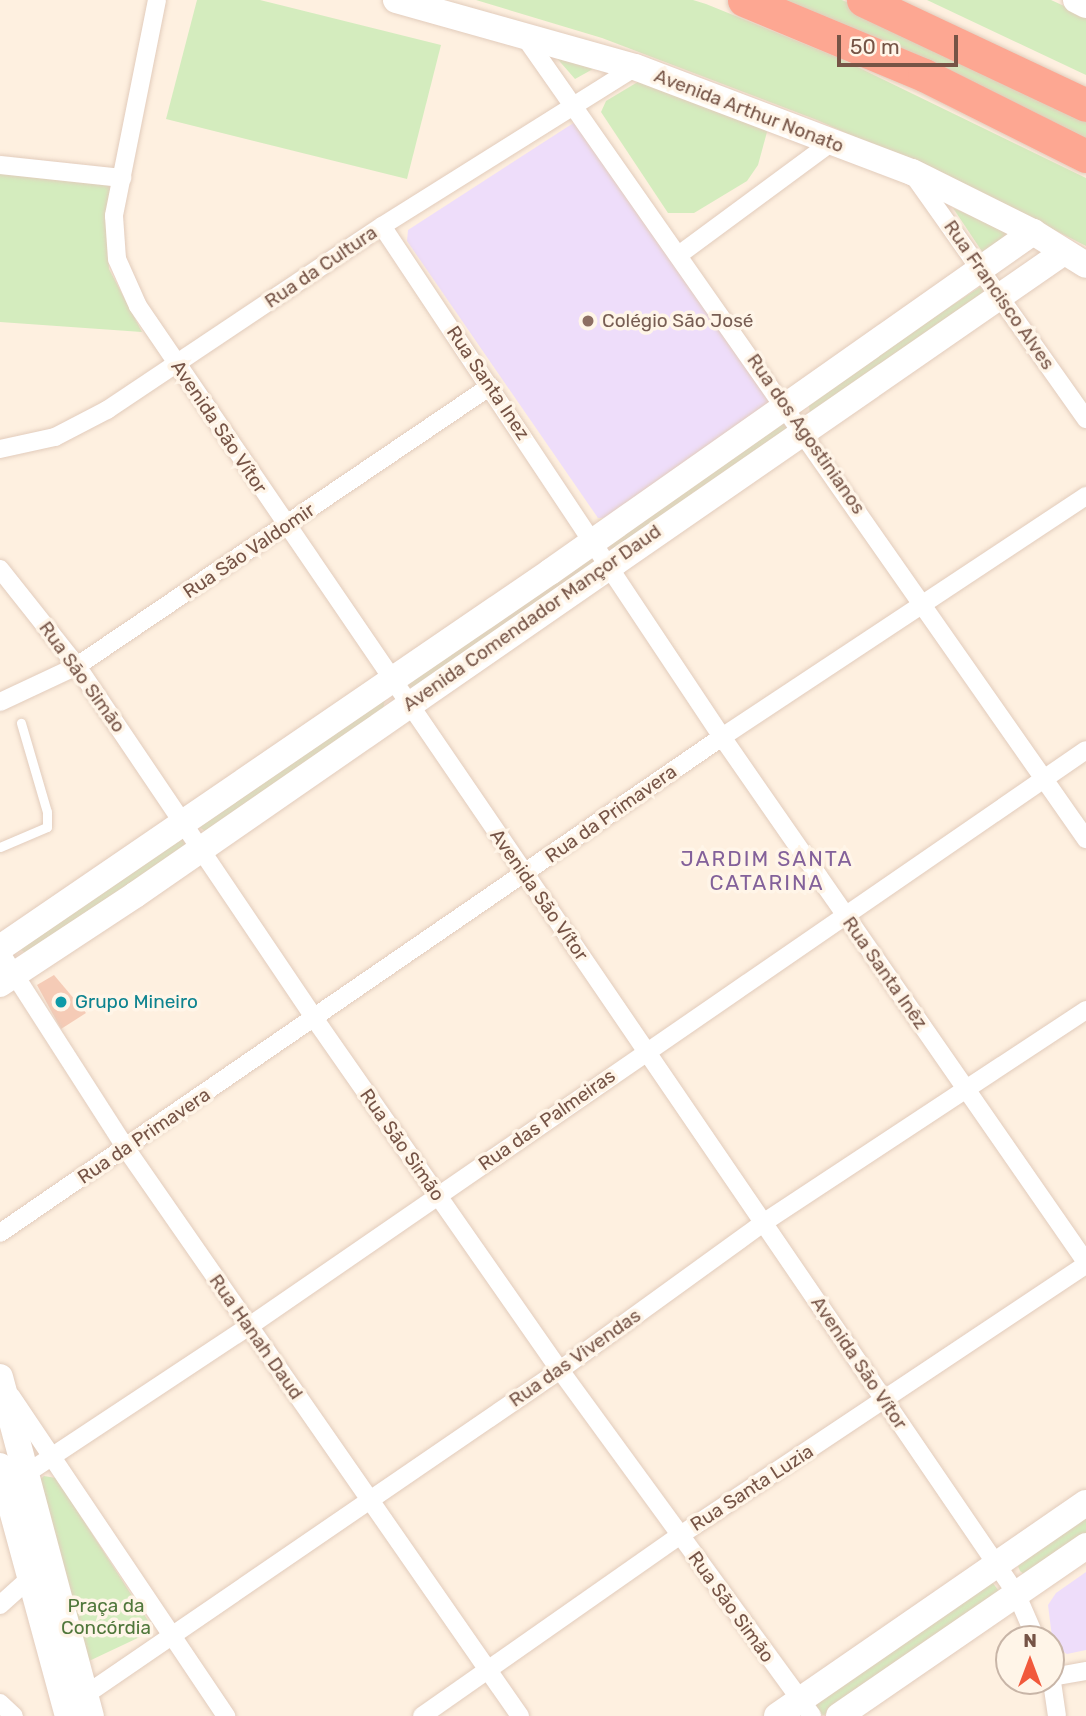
<!DOCTYPE html>
<html>
<head>
<meta charset="utf-8">
<style>
  body { margin:0 }
  #map { position:relative; width:1086px; height:1716px; overflow:hidden; background:#fef0e0; font-family:Rubik,sans-serif }
  div>[style] { position:absolute }
  .education>* { inset:0; background:#eeddfa }
  .green>* { inset:0; background:#d4ecbe }
  .building>* { inset:0; background:#f5cbb6 }
  .roads { filter:drop-shadow(0 0 2px #e2ccbc) drop-shadow(0 0 2px #e2ccbc) }
  .lane>* { height:9px; margin:-4.5px; padding:0 4.5px; transform-origin:4.5px; border-radius:4.5px; background:#fff }
  .street>* { height:18px; margin:-9px; padding:0 9px; transform-origin:9px; border-radius:9px; background:#fff }
  .secondary>* { height:26px; margin:-13px; padding:0 13px; transform-origin:13px; border-radius:13px; background:#fff }
  .highway>* { height:33px; margin:-16.5px; padding:0 16.5px; transform-origin:16.5px; border-radius:16.5px; background:#fda792 }
  .dots>* { width:19px; height:19px; translate:-50% -50%; box-sizing:border-box; border:4px solid #fff5e8; border-radius:50% }
  span { translate:-50% -50%; white-space:nowrap; text-align:center; line-height:1.15; -webkit-text-stroke:7px #fff5e8; paint-order:stroke }
  .street-label { font-size:19px; color:#765446 }
  .education-label { font-size:19px; color:#785e54 }
  .left { translate:0 -50%; text-align:left }
  .culture-label { font-size:19px; color:#0d838f }
  .park-label { font-size:19px; color:#50773b }
  .neighbourhood-label { font-size:21px; color:#83619a; letter-spacing:2px }
  .north { position:absolute; left:995px; top:1625px; width:70px; height:70px; box-sizing:border-box; background:#fff5e8; border:2px solid #c8b5a7; border-radius:50%; rotate:0deg; font-size:19px; font-weight:700; line-height:28px; text-align:center; color:#765446 }
  .north::after { content:''; display:block; margin:auto; width:24px; height:32px; background:#f1593c; clip-path:polygon(50% 0,100% 100%,50% 72%,0 100%) }
  .scale { position:absolute; left:837px; top:35px; width:121px; height:32px; box-sizing:border-box; border:4px solid #765446; border-top:0; padding-left:9px; font-size:21px; line-height:24px; white-space:nowrap; color:#765446; -webkit-text-stroke:5px #fff5e8; paint-order:stroke }
</style>
</head>
<body>
<div id="map">
  <div class="education">
    <i style="clip-path:polygon(575px 122px,770px 402px,608px 518px,598px 518px,407px 241px,408px 230px)"></i>
    <i style="clip-path:polygon(1086px 1572px,1086px 1650px,1067px 1654px,1053px 1645px,1048px 1605px,1056px 1593px)"></i>
  </div>
  <div class="green">
    <i style="clip-path:polygon(197px 0,260px 0,441px 45px,407px 179px,166px 119px)"></i>
    <i style="clip-path:polygon(476px 0,693px 0,706px 4px,839px 58px,1086px 178px,1086px 246px,994px 199px,817px 120px,602px 38px)"></i>
    <i style="clip-path:polygon(782px 0,842px 0,911px 30px,1086px 115px,1086px 140px)"></i>
    <i style="clip-path:polygon(927px 0,1051px 0,1086px 16px,1086px 75px)"></i>
    <i style="clip-path:polygon(555px 56px,593px 69px,575px 79px)"></i>
    <i style="clip-path:polygon(641px 80px,762px 122px,767px 132px,758px 165px,747px 181px,694px 213px,668px 213px,601px 112px,606px 101px)"></i>
    <i style="clip-path:polygon(0 171px,113px 184px,106px 211px,109px 269px,142px 332px,0 322px)"></i>
    <i style="clip-path:polygon(953px 208px,1006px 231px,1008px 238px,985px 256px)"></i>
    <i style="clip-path:polygon(980px 287px,987px 295px,810px 413px,808px 400px)"></i>
    <i style="clip-path:polygon(783px 423px,791px 432px,614px 550px,609px 547px,606px 542px)"></i>
    <i style="clip-path:polygon(593px 556px,595px 562px,416px 690px,409px 687px,405px 683px)"></i>
    <i style="clip-path:polygon(385px 699px,383px 710px,205px 831px,199px 827px)"></i>
    <i style="clip-path:polygon(172px 834px,186px 840px,184px 847px,27px 954px,20px 949px)"></i>
    <i style="clip-path:polygon(44px 1476px,56px 1478px,149px 1622px,142px 1636px,89px 1661px,35px 1483px)"></i>
    <i style="clip-path:polygon(1086px 1514px,1086px 1535px,1025px 1575px,1020px 1571px,1018px 1566px)"></i>
    <i style="clip-path:polygon(992px 1582px,1002px 1595px,824px 1715px,817px 1713px,813px 1706px)"></i>
  </div>
  <div class="building">
    <i style="clip-path:polygon(54px 975px,86px 1013px,61px 1029px,37px 985px)"></i>
  </div>
  <div class="roads">
    <div class="lane">
      <i style="left:0;top:847px;width:51px;rotate:-23.1deg"></i>
      <i style="left:47px;top:827px;width:15px;rotate:-90deg"></i>
      <i style="left:47px;top:812px;width:93px;rotate:-106.3deg"></i>
    </div>
    <div class="street">
      <i style="left:157px;top:0;width:220px;rotate:101.3deg"></i>
      <i style="left:114px;top:216px;width:43px;rotate:86deg"></i>
      <i style="left:117px;top:259px;width:51px;rotate:65.9deg"></i>
      <i style="left:138px;top:306px;width:1558px;rotate:55.7deg"></i>
      <i style="left:1016px;top:1593px;width:50px;rotate:66.5deg"></i>
      <i style="left:522px;top:33px;width:984px;rotate:55.02deg"></i>
      <i style="left:0;top:165px;width:123px;rotate:6.1deg"></i>
      <i style="left:914px;top:176px;width:298px;rotate:54.7deg"></i>
      <i style="left:382px;top:226px;width:614px;rotate:56.36deg"></i>
      <i style="left:722px;top:737px;width:639px;rotate:55.27deg"></i>
      <i style="left:680px;top:254px;width:189px;rotate:-36.4deg"></i>
      <i style="left:0;top:449px;width:56px;rotate:-12.3deg"></i>
      <i style="left:55px;top:437px;width:59px;rotate:-27.4deg"></i>
      <i style="left:107px;top:410px;width:331px;rotate:-33.8deg"></i>
      <i style="left:382px;top:226px;width:299px;rotate:-32.1deg"></i>
      <i style="left:0;top:569px;width:124px;rotate:51.6deg"></i>
      <i style="left:77px;top:666px;width:424px;rotate:56deg"></i>
      <i style="left:314px;top:1018px;width:429px;rotate:55.1deg"></i>
      <i style="left:560px;top:1370px;width:428px;rotate:53.9deg"></i>
      <i style="left:0;top:702px;width:85px;rotate:-25.1deg"></i>
      <i style="left:77px;top:666px;width:499px;rotate:-34.1deg"></i>
      <i style="left:0;top:952px;width:235px;rotate:57.3deg"></i>
      <i style="left:127px;top:1150px;width:689px;rotate:55.23deg"></i>
      <i style="left:0;top:1233px;width:876px;rotate:-34.49deg"></i>
      <i style="left:722px;top:737px;width:437px;rotate:-33.5deg"></i>
      <i style="left:11px;top:1396px;width:386px;rotate:56.1deg"></i>
      <i style="left:18px;top:1479px;width:276px;rotate:-33.5deg"></i>
      <i style="left:248px;top:1327px;width:1017px;rotate:-34.55deg"></i>
      <i style="left:0;top:1605px;width:40px;rotate:-42deg"></i>
      <i style="left:1051px;top:1675px;width:41px;rotate:81.7deg"></i>
      <i style="left:1052px;top:1677px;width:35px;rotate:-10deg"></i>
      <i style="left:78px;top:1700px;width:584px;rotate:-34.4deg"></i>
      <i style="left:560px;top:1370px;width:251px;rotate:-35.9deg"></i>
      <i style="left:763px;top:1223px;width:387px;rotate:-33.4deg"></i>
      <i style="left:0;top:1703px;width:19px;rotate:43deg"></i>
      <i style="left:422px;top:1716px;width:314px;rotate:-35deg"></i>
      <i style="left:679px;top:1536px;width:489px;rotate:-33.7deg"></i>
    </div>
    <div class="secondary">
      <i style="left:396px;top:0;width:248px;rotate:15.7deg"></i>
      <i style="left:635px;top:67px;width:296px;rotate:20.8deg"></i>
      <i style="left:912px;top:172px;width:135px;rotate:26.4deg"></i>
      <i style="left:1033px;top:232px;width:62px;rotate:31.9deg"></i>
      <i style="left:1076px;top:0;width:11px;rotate:27deg"></i>
      <i style="left:0;top:948px;width:666px;rotate:-34.36deg"></i>
      <i style="left:550px;top:572px;width:591px;rotate:-35.14deg"></i>
      <i style="left:0;top:984px;width:162px;rotate:-33.4deg"></i>
      <i style="left:135px;top:895px;width:1130px;rotate:-34.69deg"></i>
      <i style="left:0;top:1377px;width:351px;rotate:75deg"></i>
      <i style="left:0;top:1466px;width:259px;rotate:74.8deg"></i>
      <i style="left:777px;top:1716px;width:375px;rotate:-34.6deg"></i>
      <i style="left:839px;top:1716px;width:300px;rotate:-34.5deg"></i>
    </div>
    <div class="highway">
      <i style="left:744px;top:0;width:195px;rotate:22.6deg"></i>
      <i style="left:924px;top:75px;width:181px;rotate:26.6deg"></i>
      <i style="left:863px;top:0;width:246px;rotate:25.2deg"></i>
    </div>
  </div>
  <div class="dots">
    <i style="left:588px;top:321px;background:#8d6e63"></i>
    <i style="left:61px;top:1002px;background:#0f9aa8"></i>
  </div>
  <div class="street-label">
    <span style="left:749px;top:111px;rotate:21deg">Avenida Arthur Nonato</span>
    <span style="left:321px;top:267px;rotate:-34deg">Rua da Cultura</span>
    <span style="left:999px;top:295px;rotate:55deg">Rua Francisco Alves</span>
    <span style="left:488px;top:383px;rotate:56deg">Rua Santa Inez</span>
    <span style="left:219px;top:427px;rotate:56deg">Avenida São Vítor</span>
    <span style="left:806px;top:434px;rotate:55deg">Rua dos Agostinianos</span>
    <span style="left:249px;top:551px;rotate:-34deg">Rua São Valdomir</span>
    <span style="left:532px;top:618px;rotate:-35deg">Avenida Comendador Mançor Daud</span>
    <span style="left:82px;top:677px;rotate:54deg">Rua São Simão</span>
    <span style="left:611px;top:814px;rotate:-35deg">Rua da Primavera</span>
    <span style="left:539px;top:895px;rotate:55deg">Avenida São Vítor</span>
    <span style="left:885px;top:973px;rotate:55deg">Rua Santa Inêz</span>
    <span style="left:547px;top:1120px;rotate:-35deg">Rua das Palmeiras</span>
    <span style="left:144px;top:1136px;rotate:-34deg">Rua da Primavera</span>
    <span style="left:402px;top:1145px;rotate:55deg">Rua São Simão</span>
    <span style="left:256px;top:1337px;rotate:55deg">Rua Hanah Daud</span>
    <span style="left:575px;top:1358px;rotate:-35deg">Rua das Vivendas</span>
    <span style="left:859px;top:1363px;rotate:56deg">Avenida São Vítor</span>
    <span style="left:752px;top:1488px;rotate:-33deg">Rua Santa Luzia</span>
    <span style="left:731px;top:1607px;rotate:54deg">Rua São Simão</span>
  </div>
  <div class="education-label">
    <span class="left" style="left:602px;top:321px">Colégio São José</span>
  </div>
  <div class="culture-label">
    <span class="left" style="left:75px;top:1002px">Grupo Mineiro</span>
  </div>
  <div class="park-label">
    <span style="left:106px;top:1617px">Praça da<br>Concórdia</span>
  </div>
  <div class="neighbourhood-label">
    <span style="left:767px;top:871px">JARDIM SANTA<br>CATARINA</span>
  </div>
  <div class="north">N</div>
  <div class="scale">50 m</div>
</div>
</body>
</html>
